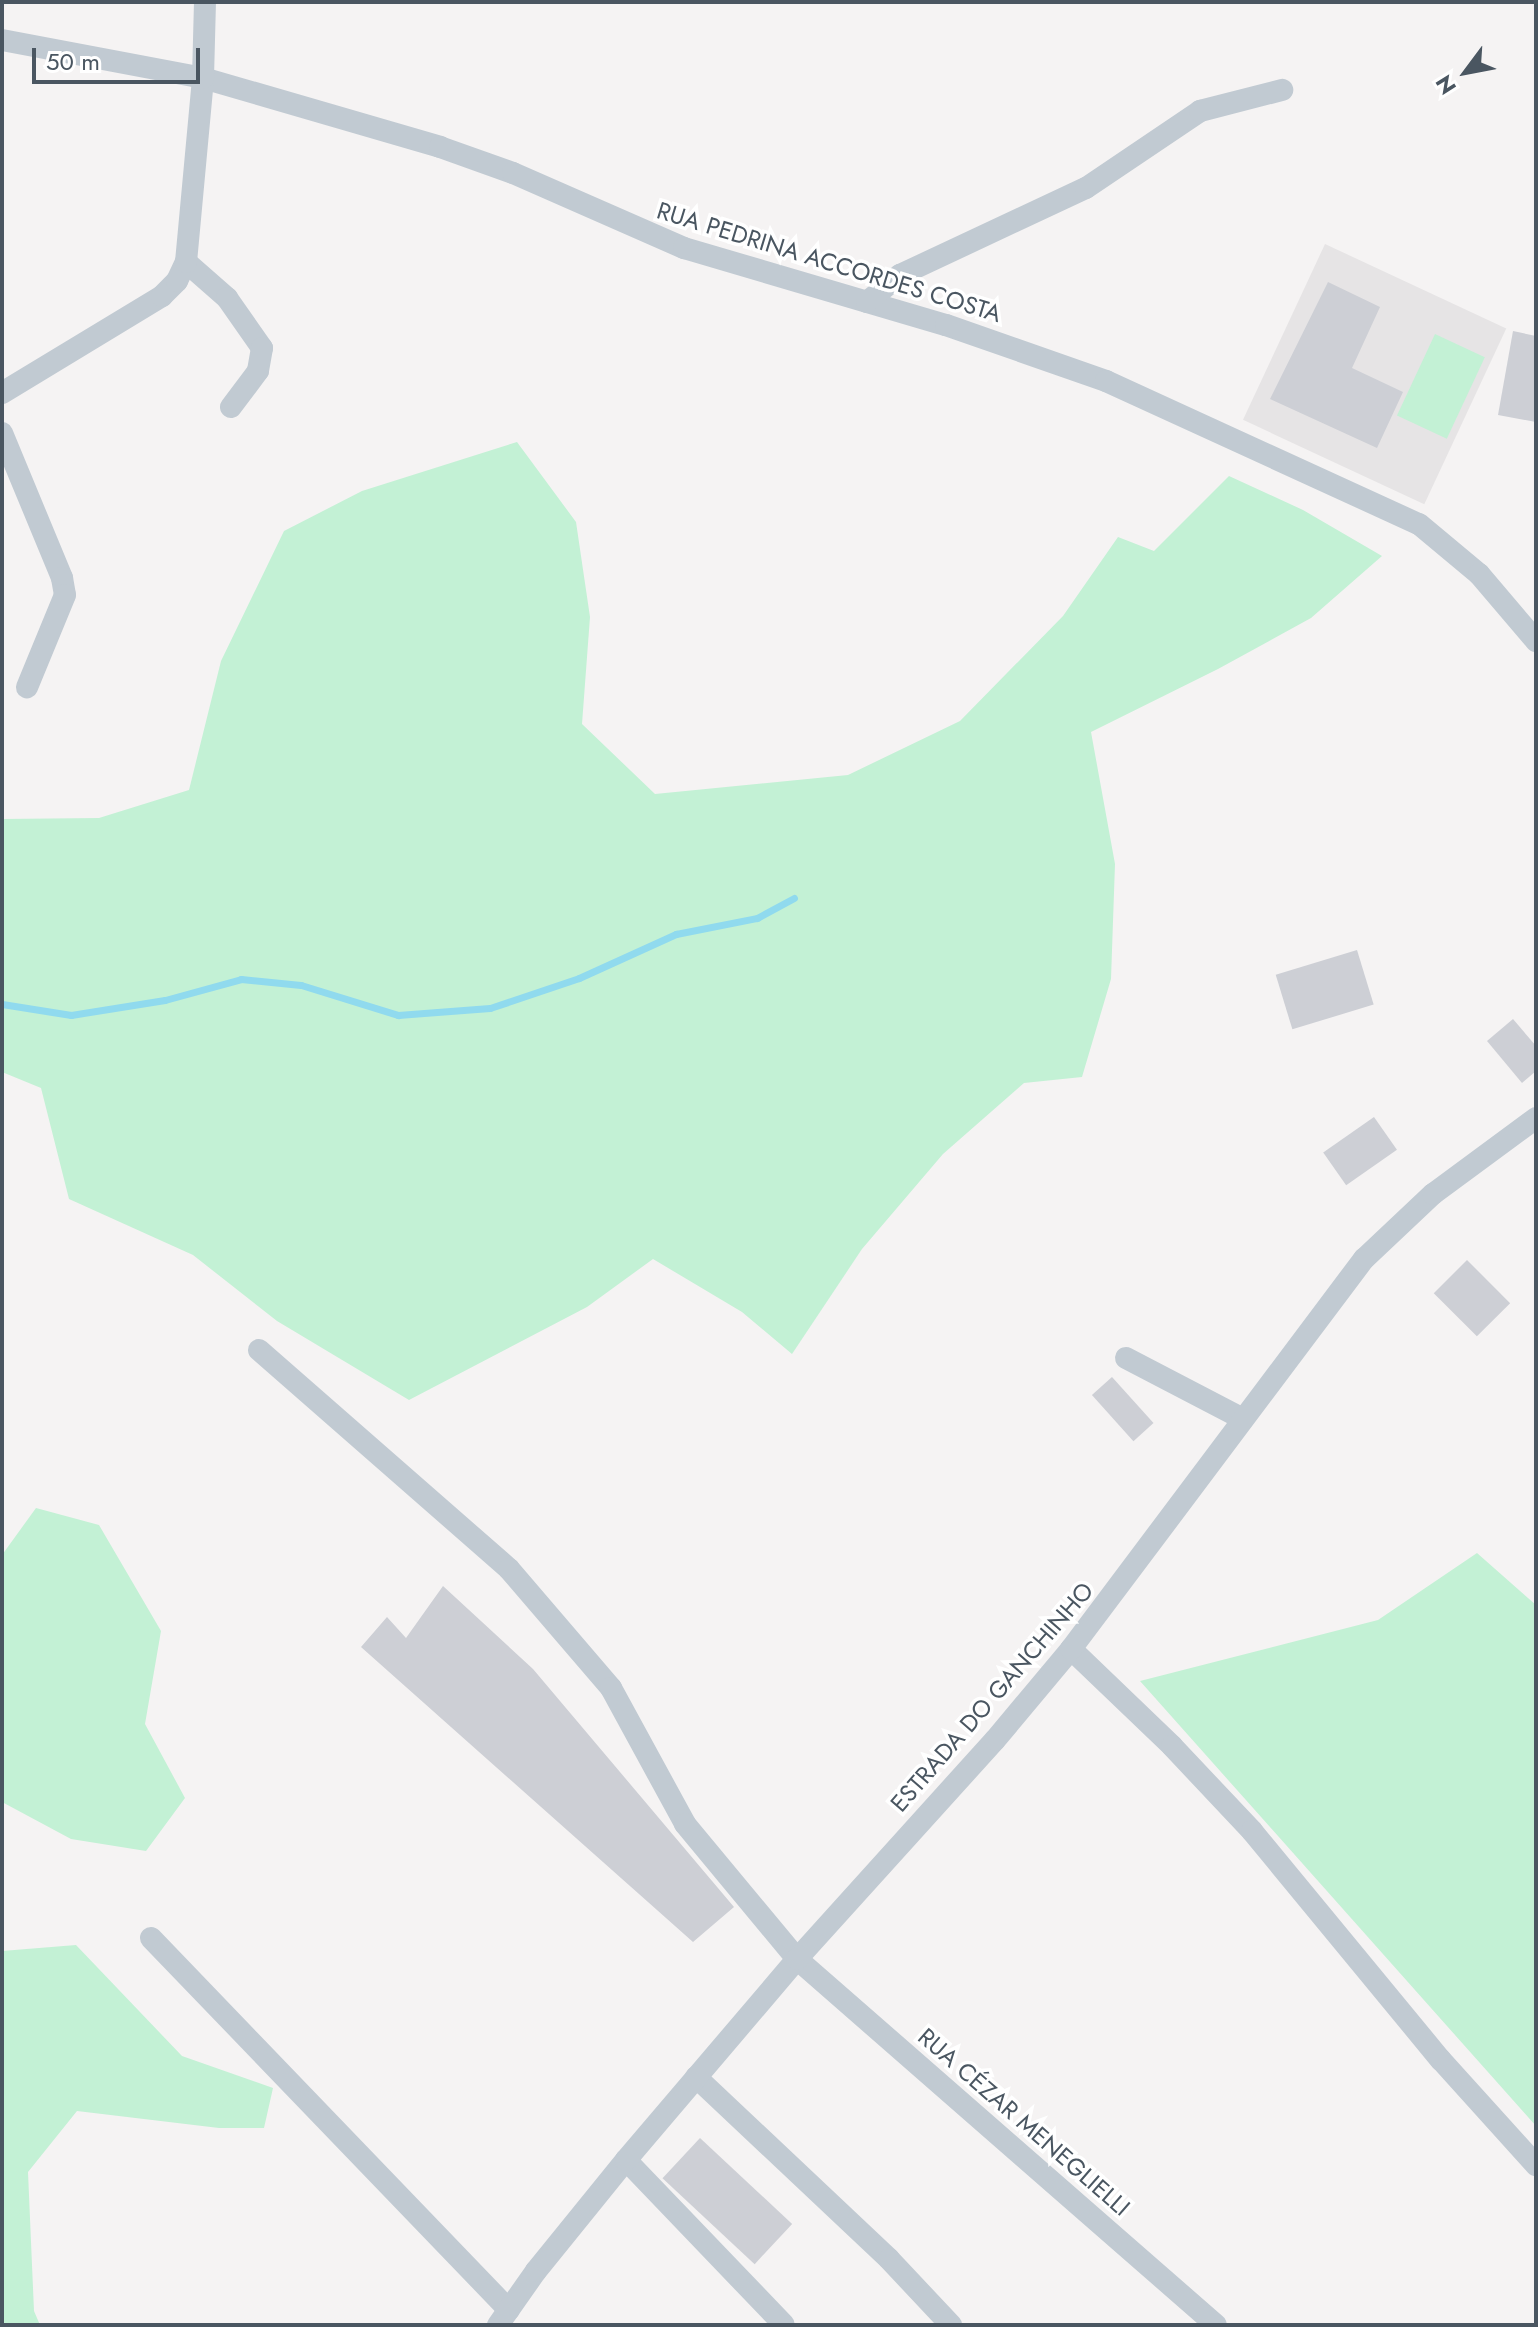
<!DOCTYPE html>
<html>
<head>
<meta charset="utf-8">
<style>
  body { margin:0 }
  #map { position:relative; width:1538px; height:2327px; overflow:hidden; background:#f5f3f3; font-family:Jost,sans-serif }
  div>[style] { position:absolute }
  .education>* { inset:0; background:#e6e4e5; transform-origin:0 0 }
  .green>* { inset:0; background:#c3f1d5; transform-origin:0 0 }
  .stream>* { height:7px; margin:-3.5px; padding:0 3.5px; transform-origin:3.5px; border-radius:3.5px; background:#90daee }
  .building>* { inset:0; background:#cdcfd5; transform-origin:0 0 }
  .minor>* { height:22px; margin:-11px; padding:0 11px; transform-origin:11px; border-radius:11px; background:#c1cad2 }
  span { translate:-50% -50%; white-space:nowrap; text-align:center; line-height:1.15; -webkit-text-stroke:7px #fff; paint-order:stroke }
  .street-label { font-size:24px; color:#4a5661 }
  .frame { position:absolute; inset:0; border:4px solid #4a5661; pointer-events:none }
  .north { position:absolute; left:1426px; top:32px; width:80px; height:80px; -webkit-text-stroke:6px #fff; paint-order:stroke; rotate:238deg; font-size:22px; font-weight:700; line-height:32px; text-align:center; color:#4a5661 }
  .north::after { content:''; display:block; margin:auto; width:28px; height:36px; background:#4a5661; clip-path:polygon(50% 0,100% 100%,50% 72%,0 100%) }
  .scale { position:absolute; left:32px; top:48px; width:168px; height:36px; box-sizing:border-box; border:4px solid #4a5661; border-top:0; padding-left:10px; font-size:24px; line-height:28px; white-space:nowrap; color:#4a5661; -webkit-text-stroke:6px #fff; paint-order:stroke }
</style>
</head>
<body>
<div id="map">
  <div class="education">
    <i style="left:1325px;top:244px;width:200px;height:194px;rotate:25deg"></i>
  </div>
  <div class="green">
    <i style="left:1435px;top:334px;width:55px;height:90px;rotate:25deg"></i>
    <i style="clip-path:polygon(517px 442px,576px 522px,590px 617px,582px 724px,655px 794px,848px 775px,960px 721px,1063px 616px,1118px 537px,1154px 551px,1229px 476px,1303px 510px,1382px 556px,1311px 618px,1218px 669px,1091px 732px,1115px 864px,1111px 979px,1082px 1077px,1024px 1083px,943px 1154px,862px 1249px,792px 1354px,742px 1312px,653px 1259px,587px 1307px,409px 1400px,277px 1321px,193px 1255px,69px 1199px,41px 1088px,2px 1072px,2px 819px,99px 818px,189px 790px,221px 661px,284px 531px,362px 491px)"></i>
    <i style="clip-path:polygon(36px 1508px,99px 1525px,161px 1631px,145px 1724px,185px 1798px,146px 1851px,71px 1839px,2px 1802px,2px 1555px)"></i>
    <i style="clip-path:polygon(1477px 1553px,1536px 1605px,1536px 2126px,1140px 1681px,1378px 1620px)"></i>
    <i style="clip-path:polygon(76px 1945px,182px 2056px,273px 2088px,264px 2128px,219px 2128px,77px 2111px,28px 2172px,34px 2311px,40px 2325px,2px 2325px,2px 1951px)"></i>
  </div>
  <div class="stream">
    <i style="left:2px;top:1004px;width:70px;rotate:9.1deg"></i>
    <i style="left:71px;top:1015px;width:95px;rotate:-9.1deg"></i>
    <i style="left:165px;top:1000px;width:79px;rotate:-15.4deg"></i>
    <i style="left:241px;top:979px;width:60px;rotate:5.7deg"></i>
    <i style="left:301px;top:985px;width:102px;rotate:17.2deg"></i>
    <i style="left:398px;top:1015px;width:92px;rotate:-4.4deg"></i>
    <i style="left:490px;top:1008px;width:94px;rotate:-18.6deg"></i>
    <i style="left:579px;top:978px;width:107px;rotate:-24.4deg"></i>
    <i style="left:676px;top:934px;width:83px;rotate:-11.2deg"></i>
    <i style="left:757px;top:918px;width:42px;rotate:-28.4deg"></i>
  </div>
  <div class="building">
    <i style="clip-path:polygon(1328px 282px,1380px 307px,1352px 368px,1403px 392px,1377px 448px,1270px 399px)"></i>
    <i style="clip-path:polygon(1513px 331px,1536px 336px,1536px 422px,1498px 415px)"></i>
    <i style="left:1357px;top:950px;width:57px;height:85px;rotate:73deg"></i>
    <i style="clip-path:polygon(1513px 1019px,1536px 1046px,1536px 1071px,1522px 1083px,1487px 1041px)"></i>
    <i style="left:1374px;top:1117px;width:40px;height:62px;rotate:55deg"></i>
    <i style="left:1467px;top:1260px;width:61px;height:47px;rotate:45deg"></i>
    <i style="left:1112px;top:1377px;width:62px;height:27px;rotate:48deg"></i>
    <i style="clip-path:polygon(443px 1586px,533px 1669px,734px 1907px,693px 1942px,361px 1647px,387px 1617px,406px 1638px)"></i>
    <i style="left:700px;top:2138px;width:126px;height:55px;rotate:43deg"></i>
  </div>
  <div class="minor">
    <i style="left:2px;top:40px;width:205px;rotate:10.7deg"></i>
    <i style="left:203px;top:78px;width:247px;rotate:16.2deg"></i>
    <i style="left:440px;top:147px;width:77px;rotate:19.6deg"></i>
    <i style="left:513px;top:173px;width:187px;rotate:23.7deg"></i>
    <i style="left:684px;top:248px;width:273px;rotate:16.4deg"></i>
    <i style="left:946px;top:325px;width:170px;rotate:19.3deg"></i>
    <i style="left:1106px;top:381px;width:344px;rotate:24.6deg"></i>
    <i style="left:1419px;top:524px;width:78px;rotate:39.8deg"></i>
    <i style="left:1479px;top:574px;width:88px;rotate:49.6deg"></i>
    <i style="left:186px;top:262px;width:55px;rotate:41.3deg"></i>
    <i style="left:227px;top:298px;width:61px;rotate:55deg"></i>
    <i style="left:262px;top:348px;width:23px;rotate:100deg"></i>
    <i style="left:258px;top:371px;width:45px;rotate:126.9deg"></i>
    <i style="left:867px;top:302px;width:43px;rotate:-39.3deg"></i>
    <i style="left:900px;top:275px;width:205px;rotate:-25.1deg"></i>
    <i style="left:1086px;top:188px;width:138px;rotate:-34deg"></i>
    <i style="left:1200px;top:111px;width:85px;rotate:-14.4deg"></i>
    <i style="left:2px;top:393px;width:187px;rotate:-31.2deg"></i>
    <i style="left:162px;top:296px;width:21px;rotate:-45deg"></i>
    <i style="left:177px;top:281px;width:21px;rotate:-65deg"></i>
    <i style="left:186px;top:262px;width:185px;rotate:-84.7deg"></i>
    <i style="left:203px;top:78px;width:76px;rotate:-88.5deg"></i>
    <i style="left:2px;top:433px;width:157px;rotate:67.5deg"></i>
    <i style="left:62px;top:578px;width:17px;rotate:80deg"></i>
    <i style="left:65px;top:595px;width:100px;rotate:112.4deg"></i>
    <i style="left:259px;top:1350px;width:332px;rotate:41.2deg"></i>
    <i style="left:509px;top:1569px;width:157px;rotate:49.4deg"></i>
    <i style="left:611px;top:1688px;width:155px;rotate:61.4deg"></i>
    <i style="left:685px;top:1824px;width:175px;rotate:50.3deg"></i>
    <i style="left:797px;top:1959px;width:556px;rotate:41.14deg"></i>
    <i style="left:1126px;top:1358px;width:132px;rotate:27.5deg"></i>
    <i style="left:1071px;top:1649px;width:140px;rotate:43.8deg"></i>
    <i style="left:1172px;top:1746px;width:117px;rotate:46.7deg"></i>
    <i style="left:1252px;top:1831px;width:297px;rotate:50.5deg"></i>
    <i style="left:1441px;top:2060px;width:142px;rotate:47.9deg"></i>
    <i style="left:151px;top:1938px;width:516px;rotate:46.1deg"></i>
    <i style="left:696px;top:2077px;width:265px;rotate:43.3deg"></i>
    <i style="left:889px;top:2259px;width:91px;rotate:46.8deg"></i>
    <i style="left:626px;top:2160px;width:228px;rotate:46.2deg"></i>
    <i style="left:498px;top:2325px;width:66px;rotate:-54.9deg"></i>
    <i style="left:536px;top:2271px;width:143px;rotate:-51deg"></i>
    <i style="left:626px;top:2160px;width:264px;rotate:-49.6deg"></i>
    <i style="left:797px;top:1959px;width:295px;rotate:-47.9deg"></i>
    <i style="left:995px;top:1740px;width:119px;rotate:-50.1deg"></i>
    <i style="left:1071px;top:1649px;width:488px;rotate:-53.1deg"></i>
    <i style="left:1364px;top:1259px;width:95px;rotate:-43.3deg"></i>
    <i style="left:1433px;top:1194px;width:128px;rotate:-36.4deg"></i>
  </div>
  <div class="street-label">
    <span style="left:829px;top:262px;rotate:17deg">RUA PEDRINA ACCORDES COSTA</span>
    <span style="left:992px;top:1697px;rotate:-49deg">ESTRADA DO GANCHINHO</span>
    <span style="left:1024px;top:2122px;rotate:41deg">RUA CÉZAR MENEGLIELLI</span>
  </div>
  <div class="frame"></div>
  <div class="north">N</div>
  <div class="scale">50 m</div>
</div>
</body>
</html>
